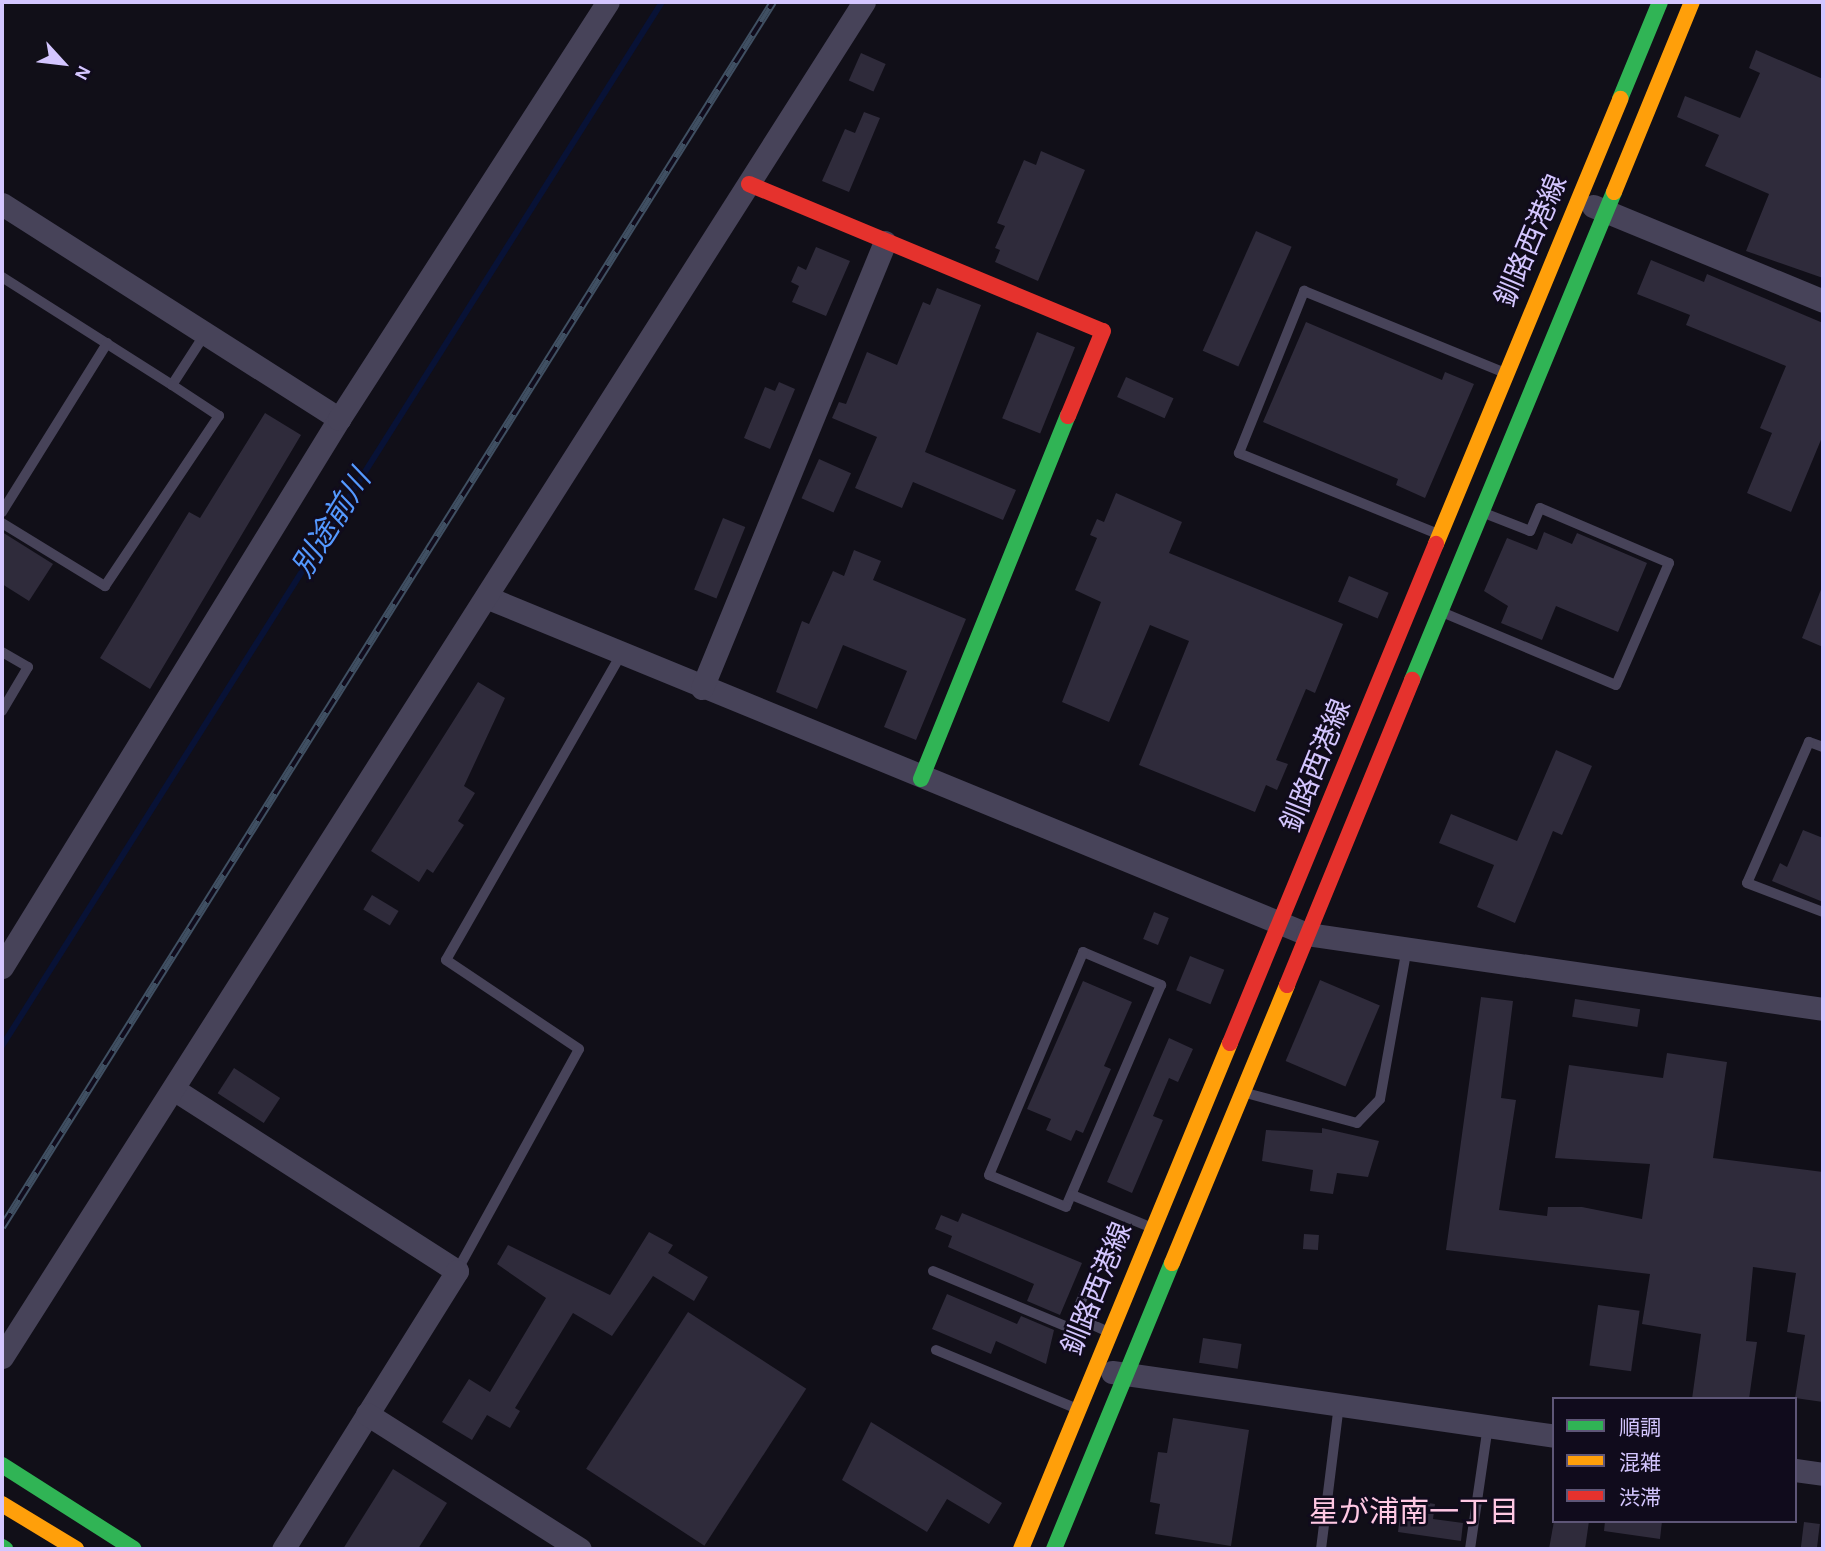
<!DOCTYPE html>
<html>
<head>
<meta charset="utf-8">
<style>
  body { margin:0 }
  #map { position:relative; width:1825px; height:1551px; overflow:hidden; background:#110f18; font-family:"Alegreya Sans","Noto Sans JP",sans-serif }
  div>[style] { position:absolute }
  .stream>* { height:6px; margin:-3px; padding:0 3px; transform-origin:3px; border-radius:3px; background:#081236 }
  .building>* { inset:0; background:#2f2b3b; transform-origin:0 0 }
  .lane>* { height:10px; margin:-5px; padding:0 5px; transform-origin:5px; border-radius:5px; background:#474359 }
  .street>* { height:23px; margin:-11.5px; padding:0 11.5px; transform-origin:11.5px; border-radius:11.5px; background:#474359 }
  .fast>* { height:16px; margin:-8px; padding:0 8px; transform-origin:8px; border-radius:8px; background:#30b455 }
  .slow>* { height:16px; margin:-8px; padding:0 8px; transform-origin:8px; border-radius:8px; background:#ff9f0a }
  .jam>* { height:16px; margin:-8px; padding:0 8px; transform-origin:8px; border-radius:8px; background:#e5322d }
  .rail>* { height:8px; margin-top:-4px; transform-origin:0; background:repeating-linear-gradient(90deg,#100b1c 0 16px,#405063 0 32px); box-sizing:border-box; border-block:2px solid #405063 }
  span { translate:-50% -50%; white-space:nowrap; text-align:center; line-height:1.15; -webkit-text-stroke:5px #100b1c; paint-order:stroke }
  .street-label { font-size:28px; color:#d4c6ff }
  .water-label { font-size:30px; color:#5499ff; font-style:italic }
  .neighbourhood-label { font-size:30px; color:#ffc8e3 }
  .frame { position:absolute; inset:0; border:4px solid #d4c6ff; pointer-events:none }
  .legend { position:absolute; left:1552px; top:1397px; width:245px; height:126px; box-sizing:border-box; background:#100b1c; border:2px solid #5e5677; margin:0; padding:9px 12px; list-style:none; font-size:21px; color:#d4c6ff }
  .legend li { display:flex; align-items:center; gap:14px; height:35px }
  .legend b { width:35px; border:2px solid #5e5677 }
  .north { position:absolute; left:28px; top:28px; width:70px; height:70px; -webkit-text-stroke:5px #100b1c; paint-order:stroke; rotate:117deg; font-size:19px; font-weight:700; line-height:28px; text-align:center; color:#d4c6ff }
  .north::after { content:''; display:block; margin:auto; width:24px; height:32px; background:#d4c6ff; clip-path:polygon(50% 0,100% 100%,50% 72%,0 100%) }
</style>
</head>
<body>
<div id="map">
  <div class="stream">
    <i style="left:2px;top:1046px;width:1235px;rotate:-57.7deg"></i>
  </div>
  <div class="building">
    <i style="clip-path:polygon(1756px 50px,1823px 79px,1823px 278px,1746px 251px,1769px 194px,1705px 166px,1719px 135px,1677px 117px,1685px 96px,1740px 118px,1760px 73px,1749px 68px)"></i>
    <i style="left:861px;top:53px;width:27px;height:30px;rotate:24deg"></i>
    <i style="clip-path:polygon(864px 112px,880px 118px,849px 192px,822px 181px,845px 129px,855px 133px)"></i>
    <i style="clip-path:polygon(1041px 151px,1085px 170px,1038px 281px,995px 262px,1000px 250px,995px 248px,1005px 226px,997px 223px,1024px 160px,1036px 165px)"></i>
    <i style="left:1256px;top:231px;width:39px;height:131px;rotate:24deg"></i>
    <i style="clip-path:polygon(816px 247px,850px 261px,826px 316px,792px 302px,799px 286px,791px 282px,798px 266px,806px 270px)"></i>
    <i style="clip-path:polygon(1651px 260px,1704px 282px,1707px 274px,1823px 323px,1823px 435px,1791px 512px,1747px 493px,1772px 433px,1760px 428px,1786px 366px,1686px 325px,1690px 315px,1637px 294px)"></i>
    <i style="clip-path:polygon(937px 288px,981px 305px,925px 452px,1016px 490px,1003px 520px,913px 482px,902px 508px,855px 488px,877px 437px,832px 418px,839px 402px,846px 404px,867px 352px,897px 365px,923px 302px,930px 305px)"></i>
    <i style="clip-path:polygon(1306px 322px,1442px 380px,1445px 372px,1474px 384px,1425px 498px,1396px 485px,1398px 479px,1263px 422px)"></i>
    <i style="left:1037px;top:332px;width:41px;height:93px;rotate:22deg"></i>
    <i style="left:1126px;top:377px;width:52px;height:22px;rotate:24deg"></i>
    <i style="clip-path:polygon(779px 382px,795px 389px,770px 449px,744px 438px,765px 387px,775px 391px)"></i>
    <i style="clip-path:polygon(265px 413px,301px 435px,150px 689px,100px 658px,189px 512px,200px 518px)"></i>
    <i style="left:819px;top:459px;width:35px;height:43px;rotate:24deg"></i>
    <i style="clip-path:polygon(1116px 493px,1182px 522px,1169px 553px,1343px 624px,1315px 693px,1306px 689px,1276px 760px,1288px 764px,1277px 790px,1266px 785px,1255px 812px,1139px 765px,1189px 641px,1150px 625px,1109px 722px,1062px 702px,1101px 602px,1075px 590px,1097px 538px,1090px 535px,1097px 519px,1104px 522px)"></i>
    <i style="left:723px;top:518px;width:24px;height:77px;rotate:22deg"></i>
    <i style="clip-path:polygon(2px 532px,53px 564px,29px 601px,2px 584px)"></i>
    <i style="clip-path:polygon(1544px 532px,1572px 544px,1577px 533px,1647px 563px,1618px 632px,1556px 606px,1542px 640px,1501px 623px,1508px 606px,1484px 591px,1507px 538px,1537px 550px)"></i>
    <i style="clip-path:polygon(854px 550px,881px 561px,873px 580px,966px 619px,916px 740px,884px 727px,907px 671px,843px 645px,817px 709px,776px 692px,802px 621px,809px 624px,833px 571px,844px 576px)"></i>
    <i style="left:1349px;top:576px;width:43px;height:28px;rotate:23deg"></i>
    <i style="clip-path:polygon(1822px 587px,1823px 587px,1823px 647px,1802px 638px)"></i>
    <i style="clip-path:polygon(478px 682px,505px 698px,464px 786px,475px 793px,458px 821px,464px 825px,433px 873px,427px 869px,419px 882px,371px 851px)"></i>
    <i style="clip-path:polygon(1556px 750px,1592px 766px,1562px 835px,1553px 831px,1515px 923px,1477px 907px,1494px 865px,1439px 843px,1451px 814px,1517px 841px)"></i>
    <i style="clip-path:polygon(1803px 830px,1823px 838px,1823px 902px,1772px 881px,1780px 863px,1787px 867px)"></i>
    <i style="left:372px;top:895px;width:31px;height:17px;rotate:31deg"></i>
    <i style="left:1154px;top:912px;width:16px;height:29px;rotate:22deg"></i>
    <i style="left:1190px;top:956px;width:37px;height:37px;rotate:22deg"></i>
    <i style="left:1320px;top:980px;width:65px;height:88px;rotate:23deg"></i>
    <i style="clip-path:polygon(1083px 981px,1132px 1002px,1104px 1066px,1111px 1069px,1083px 1133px,1076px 1130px,1071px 1141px,1046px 1130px,1051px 1119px,1027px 1109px)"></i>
    <i style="clip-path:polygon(1481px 997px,1513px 1001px,1501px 1098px,1516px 1100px,1499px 1210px,1547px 1216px,1548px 1207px,1582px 1207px,1642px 1219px,1650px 1164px,1555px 1158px,1569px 1065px,1663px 1078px,1667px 1053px,1727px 1062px,1713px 1158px,1823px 1172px,1823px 1402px,1795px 1398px,1805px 1335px,1787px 1332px,1796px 1273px,1753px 1267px,1746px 1341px,1757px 1342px,1749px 1399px,1692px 1399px,1701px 1334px,1642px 1324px,1650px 1274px,1446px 1250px)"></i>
    <i style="left:1575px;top:999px;width:66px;height:18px;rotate:9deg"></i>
    <i style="clip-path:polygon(1169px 1038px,1193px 1049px,1178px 1082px,1169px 1078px,1153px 1116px,1163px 1120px,1132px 1193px,1107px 1182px)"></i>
    <i style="left:234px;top:1068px;width:55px;height:30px;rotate:33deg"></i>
    <i style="clip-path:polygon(1322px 1128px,1379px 1141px,1368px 1177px,1337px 1173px,1333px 1194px,1310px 1191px,1313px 1170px,1262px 1161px,1266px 1130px,1322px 1133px)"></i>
    <i style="clip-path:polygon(962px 1213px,1082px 1263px,1060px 1315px,1027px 1301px,1034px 1284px,948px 1247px,952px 1236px,935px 1229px,941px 1215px,958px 1222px)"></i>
    <i style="clip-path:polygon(649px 1232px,673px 1245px,668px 1253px,708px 1277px,694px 1301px,653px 1276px,612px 1336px,573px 1313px,515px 1408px,520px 1411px,510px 1428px,487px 1415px,472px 1440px,442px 1422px,469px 1379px,490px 1392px,546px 1298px,497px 1264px,508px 1245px,610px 1295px)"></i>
    <i style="left:1304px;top:1234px;width:15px;height:15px;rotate:4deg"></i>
    <i style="clip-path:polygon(947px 1294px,1017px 1324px,1021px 1316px,1054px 1330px,1046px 1364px,996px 1341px,991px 1354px,932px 1329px)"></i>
    <i style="left:1598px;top:1305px;width:42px;height:61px;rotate:8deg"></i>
    <i style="left:688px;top:1312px;width:141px;height:187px;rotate:33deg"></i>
    <i style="left:1203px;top:1338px;width:39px;height:25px;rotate:9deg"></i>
    <i style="clip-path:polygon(1173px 1418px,1249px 1430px,1231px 1546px,1155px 1534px,1160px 1504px,1150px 1502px,1158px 1452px,1167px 1453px)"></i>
    <i style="clip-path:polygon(871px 1422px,1002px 1503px,989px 1524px,947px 1499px,927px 1532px,842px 1480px)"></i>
    <i style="clip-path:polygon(393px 1469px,447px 1503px,418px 1549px,343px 1549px)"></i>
    <i style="clip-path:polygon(1402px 1499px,1435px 1504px,1433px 1519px,1463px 1523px,1461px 1541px,1398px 1532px)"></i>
    <i style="clip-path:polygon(1554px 1521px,1589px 1521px,1585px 1549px,1549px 1549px)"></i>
    <i style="clip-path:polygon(1605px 1521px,1662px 1521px,1660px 1539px,1604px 1531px)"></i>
    <i style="left:1804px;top:1522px;width:16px;height:27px;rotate:7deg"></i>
  </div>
  <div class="lane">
    <i style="left:2px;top:277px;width:201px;rotate:32.4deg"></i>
    <i style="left:172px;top:385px;width:61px;rotate:-57.1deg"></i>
    <i style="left:2px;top:512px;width:199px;rotate:-58.1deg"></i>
    <i style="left:2px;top:523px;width:121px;rotate:31.5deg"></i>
    <i style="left:105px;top:586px;width:205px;rotate:-56.2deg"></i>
    <i style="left:219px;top:416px;width:56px;rotate:-146.6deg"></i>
    <i style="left:1438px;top:534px;width:215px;rotate:-157.9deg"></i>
    <i style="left:1239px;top:453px;width:175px;rotate:-68.1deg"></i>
    <i style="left:1304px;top:291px;width:217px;rotate:22.2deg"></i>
    <i style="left:1444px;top:613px;width:186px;rotate:22.7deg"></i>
    <i style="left:1616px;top:685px;width:133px;rotate:-66.5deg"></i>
    <i style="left:1669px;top:563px;width:140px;rotate:-156.9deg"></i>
    <i style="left:1540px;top:508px;width:25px;rotate:113deg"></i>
    <i style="left:1530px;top:531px;width:49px;rotate:-158.6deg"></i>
    <i style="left:2px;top:652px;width:30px;rotate:30deg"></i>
    <i style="left:28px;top:667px;width:51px;rotate:120.6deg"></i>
    <i style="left:1823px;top:747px;width:15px;rotate:-160deg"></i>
    <i style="left:1809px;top:742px;width:154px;rotate:113.7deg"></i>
    <i style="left:1747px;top:883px;width:81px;rotate:20.9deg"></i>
    <i style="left:1083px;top:952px;width:85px;rotate:22.9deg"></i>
    <i style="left:1161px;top:985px;width:241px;rotate:113.2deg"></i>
    <i style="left:1066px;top:1207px;width:83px;rotate:-157.4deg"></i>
    <i style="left:989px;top:1175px;width:242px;rotate:-67.1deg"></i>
    <i style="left:1246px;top:1093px;width:115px;rotate:15.1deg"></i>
    <i style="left:1357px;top:1123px;width:33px;rotate:-46deg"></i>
    <i style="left:1380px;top:1099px;width:153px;rotate:-79.9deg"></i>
    <i style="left:1072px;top:1195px;width:84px;rotate:22.3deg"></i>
    <i style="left:457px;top:1271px;width:253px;rotate:-61.2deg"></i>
    <i style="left:579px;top:1049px;width:160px;rotate:-146.2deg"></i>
    <i style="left:446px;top:960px;width:353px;rotate:-60.2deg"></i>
    <i style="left:933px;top:1271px;width:148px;rotate:22.6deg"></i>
    <i style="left:1070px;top:1328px;width:50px;rotate:-67.6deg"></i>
    <i style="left:1075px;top:1317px;width:34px;rotate:24deg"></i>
    <i style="left:936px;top:1350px;width:151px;rotate:22.6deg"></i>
    <i style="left:1321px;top:1549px;width:145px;rotate:-82.9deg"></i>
    <i style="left:1470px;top:1549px;width:124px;rotate:-81.7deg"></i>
  </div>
  <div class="street">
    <i style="left:2px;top:204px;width:400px;rotate:32.5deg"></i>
    <i style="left:1593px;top:206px;width:249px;rotate:22.4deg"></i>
    <i style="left:486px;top:597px;width:887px;rotate:22.32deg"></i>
    <i style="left:1307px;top:934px;width:521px;rotate:8.27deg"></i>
    <i style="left:702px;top:688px;width:482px;rotate:-67.7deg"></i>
    <i style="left:2px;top:967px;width:643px;rotate:-58.41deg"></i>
    <i style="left:339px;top:419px;width:496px;rotate:-57.2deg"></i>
    <i style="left:175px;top:1090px;width:335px;rotate:32.7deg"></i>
    <i style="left:457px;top:1271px;width:328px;rotate:122deg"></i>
    <i style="left:2px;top:1357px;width:1606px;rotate:-57.54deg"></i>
    <i style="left:1112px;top:1372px;width:447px;rotate:8.2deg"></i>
    <i style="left:367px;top:1414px;width:252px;rotate:32.4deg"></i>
    <i style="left:1795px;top:1470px;width:28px;rotate:8deg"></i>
  </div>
  <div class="fast">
    <i style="left:1620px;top:99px;width:105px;rotate:-67.6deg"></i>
    <i style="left:1412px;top:680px;width:528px;rotate:-67.51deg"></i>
    <i style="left:921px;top:779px;width:392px;rotate:-68deg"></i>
    <i style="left:2px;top:1465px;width:156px;rotate:32.5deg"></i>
    <i style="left:2px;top:1547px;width:4px;rotate:34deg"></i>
    <i style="left:1054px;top:1549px;width:309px;rotate:-67.6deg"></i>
  </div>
  <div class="slow">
    <i style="left:1614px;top:192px;width:205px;rotate:-67.7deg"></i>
    <i style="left:1436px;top:544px;width:482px;rotate:-67.5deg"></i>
    <i style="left:1172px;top:1263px;width:301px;rotate:-67.5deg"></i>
    <i style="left:2px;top:1504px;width:87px;rotate:31.3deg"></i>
    <i style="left:1021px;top:1549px;width:547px;rotate:-67.56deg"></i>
  </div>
  <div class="jam">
    <i style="left:749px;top:184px;width:383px;rotate:22.6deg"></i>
    <i style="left:1103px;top:331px;width:92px;rotate:112.4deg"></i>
    <i style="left:1287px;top:985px;width:330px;rotate:-67.7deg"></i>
    <i style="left:1230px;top:1043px;width:540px;rotate:-67.57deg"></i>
  </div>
  <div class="rail">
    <i style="left:2px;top:1227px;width:1447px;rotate:-57.81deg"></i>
  </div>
  <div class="street-label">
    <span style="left:1532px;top:241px;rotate:-67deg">釧路西港線</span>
    <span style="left:1317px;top:766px;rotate:-68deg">釧路西港線</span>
    <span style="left:1098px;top:1289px;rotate:-68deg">釧路西港線</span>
  </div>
  <div class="water-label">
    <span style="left:332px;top:524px;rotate:-58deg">別途前川</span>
  </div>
  <div class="neighbourhood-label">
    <span style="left:1414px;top:1513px">星が浦南一丁目</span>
  </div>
  <div class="frame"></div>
  <ul class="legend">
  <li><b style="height:9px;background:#30b455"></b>順調</li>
  <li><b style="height:9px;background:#ff9f0a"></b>混雑</li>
  <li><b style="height:9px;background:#e5322d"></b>渋滞</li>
  </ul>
  <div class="north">N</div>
</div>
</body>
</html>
